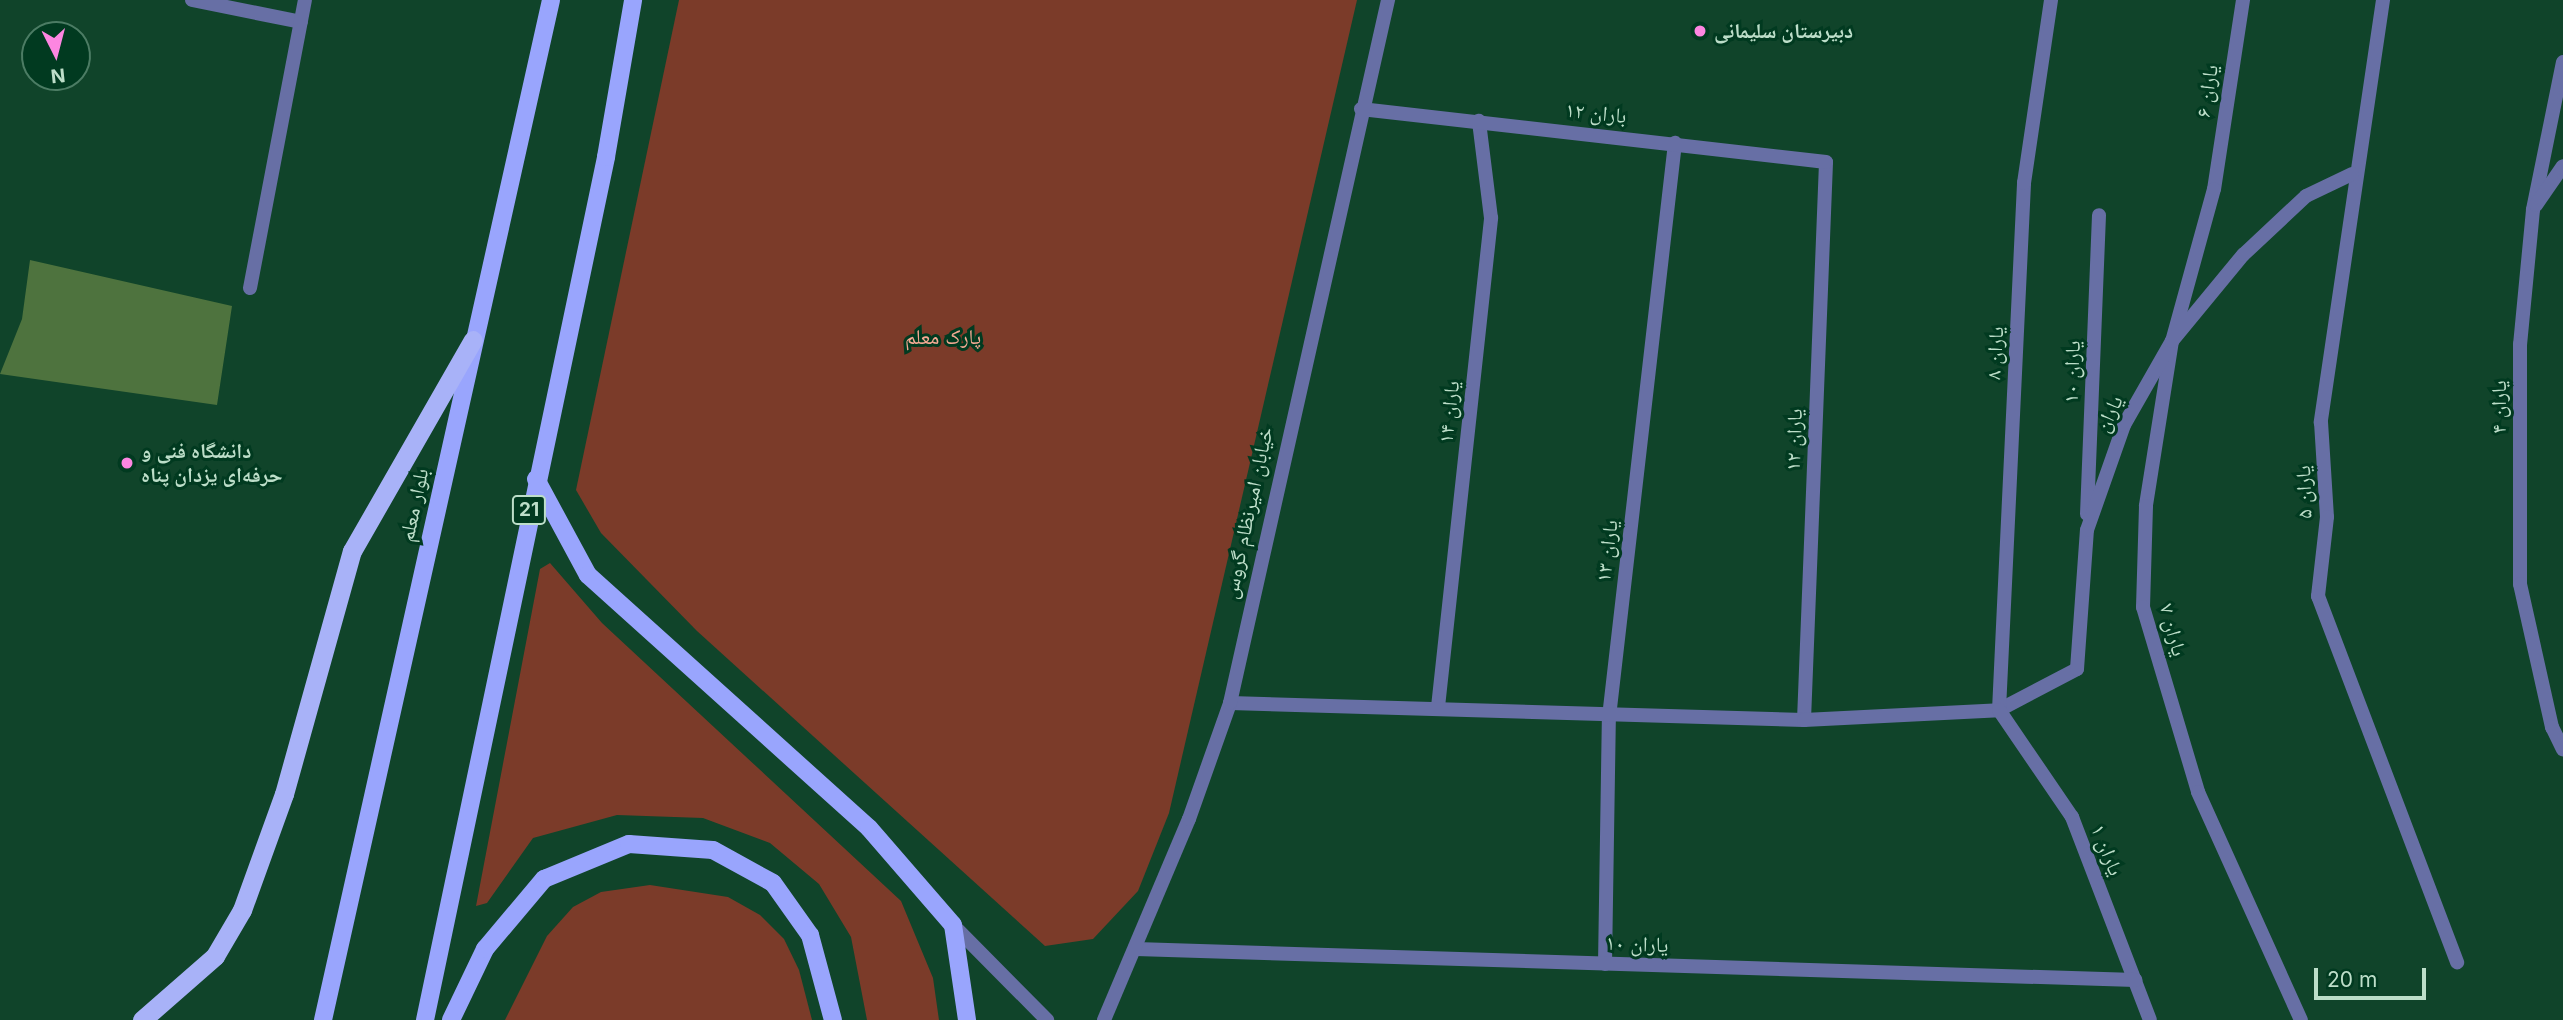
<!DOCTYPE html>
<html>
<head>
<meta charset="utf-8">
<style>
  body { margin:0 }
  #map { position:relative; width:2563px; height:1020px; overflow:hidden; background:#10442a; font-family:Inter,"Noto Naskh Arabic",sans-serif }
  div>[style] { position:absolute }
  .green>* { inset:0; background:#7b3b29 }
  .building>* { inset:0; background:#4e733e }
  .service>* { height:14px; margin:-7px; padding:0 7px; transform-origin:7px; border-radius:7px; background:#676fa5 }
  .minor>* { height:14px; margin:-7px; padding:0 7px; transform-origin:7px; border-radius:7px; background:#676fa5 }
  .primary>* { height:18px; margin:-9px; padding:0 9px; transform-origin:9px; border-radius:9px; background:#99a5fd }
  .trunk>* { height:19px; margin:-9.5px; padding:0 9.5px; transform-origin:9.5px; border-radius:9.5px; background:#a8b2f8 }
  .dots>* { width:19px; height:19px; translate:-50% -50%; box-sizing:border-box; border:4px solid #013a20; border-radius:50% }
  span { translate:-50% -50%; white-space:nowrap; text-align:center; line-height:1.15; -webkit-text-stroke:6px #013a20; paint-order:stroke }
  .shield-label span { padding:2px 5px; background:#013a20; border:2px solid; border-radius:5px; -webkit-text-stroke-width:0 }
  .shield-label { font-size:19px; color:#bddec9; font-weight:700 }
  .poi-label { font-size:21px; color:#bddec9; font-weight:700 }
  .left { translate:0 -50%; text-align:left }
  .street-label { font-size:21px; color:#bddec9 }
  .park-label { font-size:21px; color:#f5aa94 }
  .north { position:absolute; left:21px; top:21px; width:70px; height:70px; box-sizing:border-box; background:#013a20; border:2px solid #4c7c64; border-radius:50%; rotate:174deg; font-size:19px; font-weight:700; line-height:28px; text-align:center; color:#bddec9 }
  .north::after { content:''; display:block; margin:auto; width:24px; height:32px; background:#fd86e1; clip-path:polygon(50% 0,100% 100%,50% 72%,0 100%) }
  .scale { position:absolute; left:2314px; top:968px; width:112px; height:32px; box-sizing:border-box; border:4px solid #bddec9; border-top:0; padding-left:9px; font-size:21px; line-height:24px; white-space:nowrap; color:#bddec9; -webkit-text-stroke:5px #013a20; paint-order:stroke }
</style>
</head>
<body>
<div id="map">
  <div class="green">
    <i style="clip-path:polygon(679px 0,1357px 0,1169px 813px,1138px 891px,1093px 939px,1045px 946px,697px 631px,601px 533px,576px 490px)"></i>
    <i style="clip-path:polygon(550px 563px,602px 623px,901px 901px,933px 978px,939px 1020px,867px 1020px,851px 937px,819px 884px,770px 843px,703px 818px,617px 815px,533px 838px,487px 903px,476px 906px,540px 569px)"></i>
    <i style="clip-path:polygon(650px 885px,728px 897px,760px 915px,784px 939px,799px 970px,812px 1020px,505px 1020px,547px 936px,573px 907px,601px 892px)"></i>
  </div>
  <div class="building">
    <i style="clip-path:polygon(30px 260px,232px 306px,217px 405px,0 374px,22px 319px)"></i>
  </div>
  <div class="service">
    <i style="left:192px;top:0;width:111px;rotate:11.4deg"></i>
    <i style="left:2243px;top:0;width:191px;rotate:98.7deg"></i>
    <i style="left:2214px;top:189px;width:158px;rotate:105.4deg"></i>
    <i style="left:2172px;top:341px;width:167px;rotate:99deg"></i>
    <i style="left:2146px;top:506px;width:101px;rotate:91.7deg"></i>
    <i style="left:2143px;top:607px;width:193px;rotate:73.4deg"></i>
    <i style="left:2198px;top:792px;width:250px;rotate:65.7deg"></i>
    <i style="left:2383px;top:0;width:427px;rotate:98.4deg"></i>
    <i style="left:2321px;top:422px;width:95px;rotate:86.4deg"></i>
    <i style="left:2327px;top:517px;width:80px;rotate:96.5deg"></i>
    <i style="left:2318px;top:596px;width:392px;rotate:69.2deg"></i>
    <i style="left:2563px;top:62px;width:151px;rotate:101.5deg"></i>
    <i style="left:2533px;top:210px;width:135px;rotate:95.5deg"></i>
    <i style="left:2520px;top:344px;width:240px;rotate:90deg"></i>
    <i style="left:2520px;top:584px;width:147px;rotate:77.4deg"></i>
    <i style="left:2552px;top:727px;width:25px;rotate:64deg"></i>
    <i style="left:2536px;top:205px;width:47px;rotate:-55.3deg"></i>
    <i style="left:250px;top:288px;width:293px;rotate:-79.2deg"></i>
    <i style="left:2087px;top:514px;width:299px;rotate:-87.7deg"></i>
    <i style="left:1438px;top:707px;width:492px;rotate:-83.8deg"></i>
    <i style="left:1491px;top:218px;width:98px;rotate:-97.1deg"></i>
    <i style="left:1999px;top:710px;width:88px;rotate:-27.7deg"></i>
    <i style="left:2077px;top:669px;width:139px;rotate:-85.9deg"></i>
    <i style="left:2087px;top:530px;width:111px;rotate:-70.6deg"></i>
    <i style="left:2124px;top:425px;width:97px;rotate:-60.3deg"></i>
    <i style="left:2172px;top:341px;width:112px;rotate:-50.5deg"></i>
    <i style="left:2243px;top:255px;width:86px;rotate:-43.1deg"></i>
    <i style="left:2306px;top:196px;width:51px;rotate:-25.6deg"></i>
    <i style="left:1804px;top:720px;width:558px;rotate:-87.74deg"></i>
    <i style="left:1605px;top:964px;width:247px;rotate:-89.1deg"></i>
    <i style="left:1609px;top:717px;width:578px;rotate:-83.44deg"></i>
  </div>
  <div class="minor">
    <i style="left:1361px;top:109px;width:468px;rotate:6.5deg"></i>
    <i style="left:1230px;top:703px;width:574px;rotate:1.7deg"></i>
    <i style="left:1804px;top:720px;width:195px;rotate:-2.9deg"></i>
    <i style="left:1999px;top:710px;width:528px;rotate:-87.28deg"></i>
    <i style="left:2024px;top:183px;width:185px;rotate:-81.6deg"></i>
    <i style="left:1999px;top:710px;width:130px;rotate:55.7deg"></i>
    <i style="left:2072px;top:817px;width:217px;rotate:69deg"></i>
    <i style="left:953px;top:925px;width:134px;rotate:45.3deg"></i>
    <i style="left:1136px;top:949px;width:1000px;rotate:1.78deg"></i>
    <i style="left:1104px;top:1020px;width:218px;rotate:-67.1deg"></i>
    <i style="left:1189px;top:819px;width:123px;rotate:-70.5deg"></i>
    <i style="left:1230px;top:703px;width:721px;rotate:-77.33deg"></i>
  </div>
  <div class="primary">
    <i style="left:536px;top:479px;width:109px;rotate:61.6deg"></i>
    <i style="left:588px;top:575px;width:378px;rotate:42deg"></i>
    <i style="left:869px;top:828px;width:128px;rotate:49.1deg"></i>
    <i style="left:953px;top:925px;width:96px;rotate:81.6deg"></i>
    <i style="left:323px;top:1020px;width:1045px;rotate:-77.4deg"></i>
    <i style="left:425px;top:1020px;width:882px;rotate:-78.15deg"></i>
    <i style="left:606px;top:157px;width:159px;rotate:-80.2deg"></i>
    <i style="left:451px;top:1020px;width:79px;rotate:-64.4deg"></i>
    <i style="left:485px;top:949px;width:92px;rotate:-49.9deg"></i>
    <i style="left:544px;top:879px;width:92px;rotate:-22.4deg"></i>
    <i style="left:629px;top:844px;width:84px;rotate:4.1deg"></i>
    <i style="left:713px;top:850px;width:68px;rotate:28.8deg"></i>
    <i style="left:773px;top:883px;width:64px;rotate:54.6deg"></i>
    <i style="left:810px;top:935px;width:88px;rotate:74.9deg"></i>
  </div>
  <div class="trunk">
    <i style="left:142px;top:1020px;width:97px;rotate:-41.2deg"></i>
    <i style="left:215px;top:956px;width:53px;rotate:-59.6deg"></i>
    <i style="left:242px;top:910px;width:123px;rotate:-70.1deg"></i>
    <i style="left:284px;top:794px;width:252px;rotate:-74.4deg"></i>
    <i style="left:352px;top:551px;width:243px;rotate:-60.2deg"></i>
  </div>
  <div class="dots">
    <i style="left:1700px;top:31px;background:#fd86e1"></i>
    <i style="left:127px;top:463px;background:#fd86e1"></i>
  </div>
  <div class="shield-label">
    <span style="left:529px;top:510px">21</span>
  </div>
  <div class="poi-label">
    <span class="left" style="left:1714px;top:31px">دبیرستان سلیمانی</span>
    <span class="left" style="left:141px;top:463px">دانشگاه فنی و<br>حرفه‌ای یزدان پناه</span>
  </div>
  <div class="street-label">
    <span style="left:2207px;top:91px;rotate:-81deg">یاران ۶</span>
    <span style="left:1596px;top:113px;rotate:6deg">باران ۱۲</span>
    <span style="left:1995px;top:353px;rotate:-87deg">یاران ۸</span>
    <span style="left:2072px;top:372px;rotate:-88deg">یاران ۱۰</span>
    <span style="left:2499px;top:407px;rotate:-90deg">یاران ۴</span>
    <span style="left:1449px;top:412px;rotate:-84deg">یاران ۱۴</span>
    <span style="left:2109px;top:414px;rotate:-65deg">یاران</span>
    <span style="left:1794px;top:440px;rotate:-88deg">یاران ۱۲</span>
    <span style="left:2304px;top:492px;rotate:-92deg">یاران ۵</span>
    <span style="left:414px;top:505px;rotate:-78deg">بلوار معلم</span>
    <span style="left:1248px;top:513px;rotate:-78deg">خیابان امیرنظام گروس</span>
    <span style="left:1607px;top:551px;rotate:-83deg">یاران ۱۳</span>
    <span style="left:2173px;top:630px;rotate:75deg">یاران ۷</span>
    <span style="left:2107px;top:850px;rotate:68deg">یاران ۱</span>
    <span style="left:1637px;top:944px;rotate:2deg">یاران ۱۰</span>
  </div>
  <div class="park-label">
    <span style="left:943px;top:337px">پارک معلم</span>
  </div>
  <div class="north">N</div>
  <div class="scale">20 m</div>
</div>
</body>
</html>
